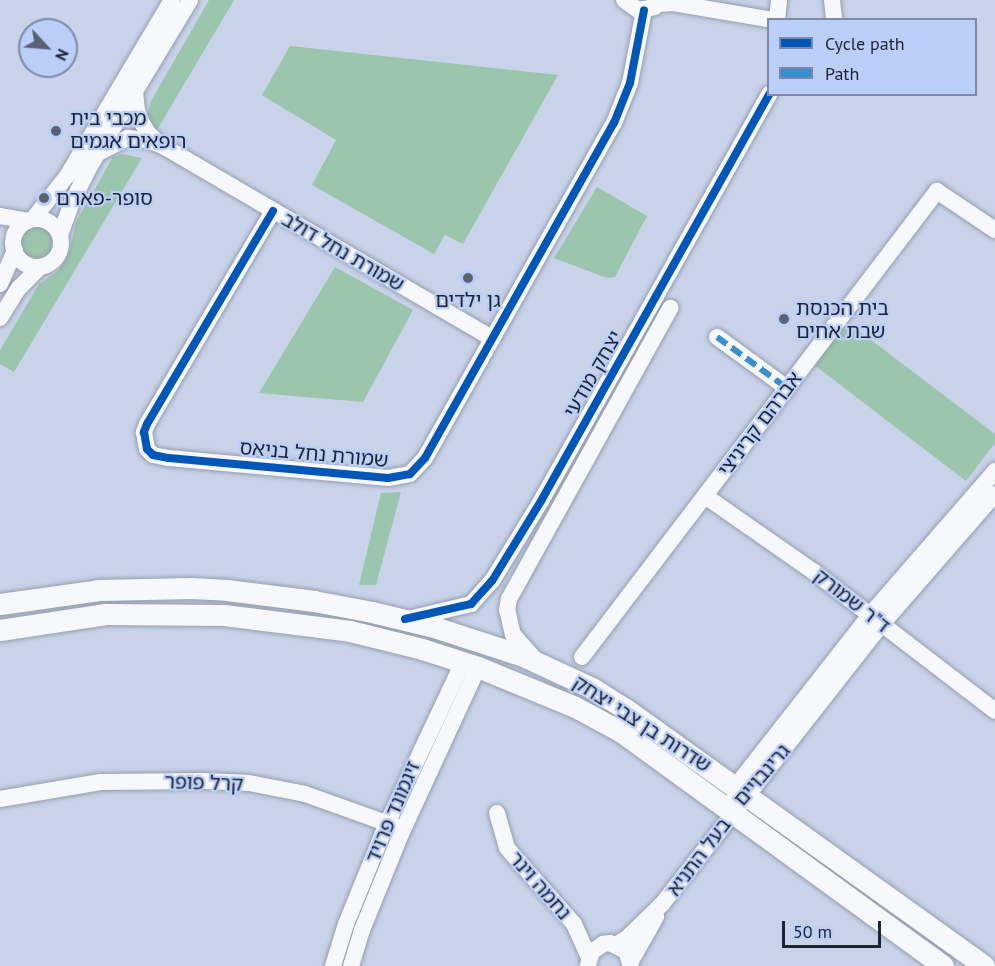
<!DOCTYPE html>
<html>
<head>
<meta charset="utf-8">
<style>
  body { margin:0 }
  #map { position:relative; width:995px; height:966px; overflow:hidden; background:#c8d3e9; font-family:"PT Sans","Noto Sans Hebrew",sans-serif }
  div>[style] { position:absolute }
  .green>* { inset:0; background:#9bc5ac }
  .round { border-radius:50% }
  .roads { filter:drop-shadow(0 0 2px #969eaf) drop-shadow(0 0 2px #969eaf) }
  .minor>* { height:16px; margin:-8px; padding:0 8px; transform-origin:8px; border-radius:8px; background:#f7f8fc }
  .minor>.ring { margin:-8px; padding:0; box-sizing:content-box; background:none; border:16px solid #f7f8fc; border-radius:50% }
  .major>* { height:21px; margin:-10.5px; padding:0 10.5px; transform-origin:10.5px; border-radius:10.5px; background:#f7f8fc }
  .quiet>* { height:6px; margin-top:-3px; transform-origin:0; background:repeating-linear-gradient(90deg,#388ece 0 12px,transparent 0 18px) }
  .cycleway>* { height:8px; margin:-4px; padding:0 4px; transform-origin:4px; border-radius:4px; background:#0057b8 }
  .dots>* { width:16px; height:16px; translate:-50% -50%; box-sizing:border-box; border:3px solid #bacef7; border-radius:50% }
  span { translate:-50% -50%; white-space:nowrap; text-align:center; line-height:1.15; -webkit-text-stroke:4.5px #bacef7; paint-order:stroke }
  .poi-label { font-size:20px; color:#1d2433 }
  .left { translate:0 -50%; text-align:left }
  .street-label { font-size:20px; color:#1d2433 }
  .legend { position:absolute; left:767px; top:18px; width:210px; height:78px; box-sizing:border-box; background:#bacef7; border:2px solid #7b8aa9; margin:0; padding:8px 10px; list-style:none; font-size:18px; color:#1d2433 }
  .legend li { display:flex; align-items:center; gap:12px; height:30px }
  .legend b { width:30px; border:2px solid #7b8aa9 }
  .north { position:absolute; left:18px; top:18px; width:60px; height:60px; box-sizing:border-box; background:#bacef7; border:2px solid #7b8aa9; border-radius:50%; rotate:116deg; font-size:16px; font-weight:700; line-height:24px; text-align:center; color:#1d2433 }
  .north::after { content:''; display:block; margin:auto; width:21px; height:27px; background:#596173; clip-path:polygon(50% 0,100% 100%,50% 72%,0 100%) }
  .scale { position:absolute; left:782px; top:921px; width:99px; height:27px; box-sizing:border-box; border:3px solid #1d2433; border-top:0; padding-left:8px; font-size:18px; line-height:21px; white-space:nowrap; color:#1d2433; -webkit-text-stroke:4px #bacef7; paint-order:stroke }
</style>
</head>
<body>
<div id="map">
  <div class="green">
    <i style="clip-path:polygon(209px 0,234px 0,157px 130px,147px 117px,151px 101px)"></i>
    <i style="clip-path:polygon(290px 46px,558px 75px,463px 244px,445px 235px,434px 254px,312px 185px,336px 140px,262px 95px)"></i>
    <i style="clip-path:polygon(122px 154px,142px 158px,14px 372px,0 364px,0 350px,39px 284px,58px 271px,70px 249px,76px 222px,113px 157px)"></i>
    <i style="clip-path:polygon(597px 187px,647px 216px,615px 277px,607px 278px,554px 258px)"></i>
    <i class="round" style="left:17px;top:224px;width:38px;height:38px"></i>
    <i style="clip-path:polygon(335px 267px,413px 310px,363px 402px,259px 393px)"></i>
    <i style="clip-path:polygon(846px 321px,995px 434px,995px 443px,966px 481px,813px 364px)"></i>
    <i style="clip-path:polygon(401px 492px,376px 585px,359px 585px,381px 493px)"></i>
  </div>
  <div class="roads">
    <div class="minor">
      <i style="left:624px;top:0;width:17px;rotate:36deg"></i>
      <i style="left:638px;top:10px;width:17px;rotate:-10deg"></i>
      <i style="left:832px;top:0;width:20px;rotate:84deg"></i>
      <i style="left:658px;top:4px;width:15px;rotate:-4deg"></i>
      <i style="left:673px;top:3px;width:101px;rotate:9.6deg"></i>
      <i style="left:777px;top:20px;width:20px;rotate:-84deg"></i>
      <i style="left:135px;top:91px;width:20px;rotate:84deg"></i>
      <i style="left:137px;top:111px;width:11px;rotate:68deg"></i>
      <i style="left:141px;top:121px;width:14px;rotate:60deg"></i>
      <i style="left:148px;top:133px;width:16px;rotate:43deg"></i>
      <i style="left:98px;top:153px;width:34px;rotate:-27deg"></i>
      <i style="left:128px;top:138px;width:20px;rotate:6deg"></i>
      <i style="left:148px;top:140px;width:16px;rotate:22deg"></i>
      <i style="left:163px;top:146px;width:381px;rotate:30.3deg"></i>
      <i style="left:273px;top:211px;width:247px;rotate:120.6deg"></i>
      <i style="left:147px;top:424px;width:9px;rotate:111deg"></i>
      <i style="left:144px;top:432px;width:17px;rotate:80deg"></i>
      <i style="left:147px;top:449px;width:8px;rotate:45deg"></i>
      <i style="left:153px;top:455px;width:16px;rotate:11deg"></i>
      <i style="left:169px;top:458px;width:220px;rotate:5.2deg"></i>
      <i style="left:388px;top:478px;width:22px;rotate:-10deg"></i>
      <i style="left:410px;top:474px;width:22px;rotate:-47deg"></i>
      <i style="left:425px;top:458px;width:385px;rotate:-60.6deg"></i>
      <i style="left:614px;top:123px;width:43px;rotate:-68.2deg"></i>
      <i style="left:630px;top:83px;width:74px;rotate:-79.1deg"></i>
      <i style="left:0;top:216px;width:28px;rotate:10deg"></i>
      <i style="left:33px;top:219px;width:55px;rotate:-51.7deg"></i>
      <i style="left:67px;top:176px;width:205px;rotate:-59.2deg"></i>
      <i class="ring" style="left:13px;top:219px;width:32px;height:32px"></i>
      <i style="left:60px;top:235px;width:33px;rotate:-70deg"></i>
      <i style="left:71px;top:204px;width:42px;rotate:-63.4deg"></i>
      <i style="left:90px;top:166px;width:194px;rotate:-58.9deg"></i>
      <i style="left:0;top:284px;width:37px;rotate:-66deg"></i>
      <i style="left:0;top:318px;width:36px;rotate:-58deg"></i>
      <i style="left:19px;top:288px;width:30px;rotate:-45deg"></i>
      <i style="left:717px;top:337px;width:87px;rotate:36.1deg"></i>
      <i style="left:705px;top:496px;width:133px;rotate:34.9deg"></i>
      <i style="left:814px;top:572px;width:228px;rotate:37.5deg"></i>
      <i style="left:408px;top:619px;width:65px;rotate:-13.4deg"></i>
      <i style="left:471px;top:604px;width:31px;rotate:-48deg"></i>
      <i style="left:492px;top:581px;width:94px;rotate:-58.5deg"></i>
      <i style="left:541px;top:501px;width:467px;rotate:-60.7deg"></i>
      <i style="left:582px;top:657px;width:586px;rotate:-52.7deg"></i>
      <i style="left:937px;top:191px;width:70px;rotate:33.9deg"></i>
      <i style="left:534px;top:658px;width:31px;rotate:-132deg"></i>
      <i style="left:513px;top:635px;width:26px;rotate:-103deg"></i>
      <i style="left:507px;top:610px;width:11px;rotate:-80deg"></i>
      <i style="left:509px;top:599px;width:333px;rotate:-61deg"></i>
      <i style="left:735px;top:798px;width:12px;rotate:-85deg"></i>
      <i style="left:736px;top:786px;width:217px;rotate:-51.9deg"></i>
      <i style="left:870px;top:615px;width:191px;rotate:-49deg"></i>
      <i style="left:0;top:799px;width:102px;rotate:-9.6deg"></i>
      <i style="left:101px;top:782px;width:106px;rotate:-0.5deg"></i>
      <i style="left:207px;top:781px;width:42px;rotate:2.7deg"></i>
      <i style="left:249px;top:783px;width:57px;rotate:11.1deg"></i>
      <i style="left:305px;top:794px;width:104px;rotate:19.7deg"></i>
      <i style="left:497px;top:813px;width:36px;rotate:74deg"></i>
      <i style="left:507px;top:848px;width:101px;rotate:48.6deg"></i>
      <i style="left:574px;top:924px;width:37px;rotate:66deg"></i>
      <i style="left:617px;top:944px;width:12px;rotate:-31deg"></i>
      <i style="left:627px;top:938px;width:50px;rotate:-44.2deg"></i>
      <i style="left:663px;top:903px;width:355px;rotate:-51.9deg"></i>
      <i style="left:882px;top:624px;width:172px;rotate:-49deg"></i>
      <i style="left:631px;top:961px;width:51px;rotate:-60.4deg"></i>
      <i style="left:588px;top:965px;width:14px;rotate:-73deg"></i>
      <i style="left:592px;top:952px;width:14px;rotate:-36deg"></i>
      <i style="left:603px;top:944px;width:7px;rotate:-8deg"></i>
      <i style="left:610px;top:943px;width:18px;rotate:27deg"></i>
      <i style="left:626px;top:951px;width:16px;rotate:72deg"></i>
      <i style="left:333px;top:966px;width:44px;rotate:-72.8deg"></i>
      <i style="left:346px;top:924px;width:104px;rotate:-67.9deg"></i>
      <i style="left:385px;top:828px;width:183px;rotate:-64.8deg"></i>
      <i style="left:351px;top:966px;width:38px;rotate:-73deg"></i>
      <i style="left:362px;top:930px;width:104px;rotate:-67.9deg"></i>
      <i style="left:401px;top:834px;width:184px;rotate:-65.2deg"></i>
    </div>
    <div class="major">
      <i style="left:0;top:604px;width:100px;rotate:-8deg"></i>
      <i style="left:99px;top:590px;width:92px;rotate:-1.2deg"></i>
      <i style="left:191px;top:588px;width:36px;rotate:3deg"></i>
      <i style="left:227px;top:590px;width:88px;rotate:7.2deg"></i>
      <i style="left:314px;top:601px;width:59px;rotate:10.7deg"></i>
      <i style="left:372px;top:612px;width:64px;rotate:13.6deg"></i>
      <i style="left:434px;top:627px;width:94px;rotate:18deg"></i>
      <i style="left:523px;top:656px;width:76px;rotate:24.9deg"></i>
      <i style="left:592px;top:688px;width:41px;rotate:32.2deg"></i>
      <i style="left:627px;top:710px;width:439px;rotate:35.6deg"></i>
      <i style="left:0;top:630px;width:107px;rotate:-8.6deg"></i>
      <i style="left:106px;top:614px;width:118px;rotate:0.5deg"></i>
      <i style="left:224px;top:615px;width:127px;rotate:7.2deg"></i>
      <i style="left:350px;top:631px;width:74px;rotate:14deg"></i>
      <i style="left:422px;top:649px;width:59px;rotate:17.8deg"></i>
      <i style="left:478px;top:667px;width:105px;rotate:22.4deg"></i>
      <i style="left:575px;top:707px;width:51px;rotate:28.1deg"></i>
      <i style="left:620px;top:731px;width:399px;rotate:36deg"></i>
    </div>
  </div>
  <div class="quiet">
    <i style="left:717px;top:337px;width:87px;rotate:36.1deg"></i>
  </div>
  <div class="cycleway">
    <i style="left:273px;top:211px;width:247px;rotate:120.6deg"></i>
    <i style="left:147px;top:424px;width:9px;rotate:111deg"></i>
    <i style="left:144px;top:432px;width:17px;rotate:80deg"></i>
    <i style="left:147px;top:449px;width:8px;rotate:45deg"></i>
    <i style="left:153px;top:455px;width:16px;rotate:11deg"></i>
    <i style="left:169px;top:458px;width:220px;rotate:5.2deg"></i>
    <i style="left:388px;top:478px;width:22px;rotate:-10deg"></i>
    <i style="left:410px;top:474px;width:22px;rotate:-47deg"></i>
    <i style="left:425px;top:458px;width:385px;rotate:-60.6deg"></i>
    <i style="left:614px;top:123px;width:43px;rotate:-68.2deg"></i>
    <i style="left:630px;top:83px;width:74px;rotate:-79.1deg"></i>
    <i style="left:405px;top:619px;width:68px;rotate:-12.8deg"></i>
    <i style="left:471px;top:604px;width:31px;rotate:-48deg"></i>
    <i style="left:492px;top:581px;width:94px;rotate:-58.5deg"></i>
    <i style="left:541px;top:501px;width:467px;rotate:-60.7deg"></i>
  </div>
  <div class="dots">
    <i style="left:56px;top:131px;background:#596173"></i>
    <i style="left:44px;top:198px;background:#596173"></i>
    <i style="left:468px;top:278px;background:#596173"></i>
    <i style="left:784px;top:319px;background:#596173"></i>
  </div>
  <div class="poi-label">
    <span class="left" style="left:70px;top:130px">מכבי בית<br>רופאים אגמים</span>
    <span class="left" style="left:56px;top:198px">סופר-פארם</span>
    <span style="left:468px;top:300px">גן ילדים</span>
    <span class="left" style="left:796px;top:320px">בית הכנסת<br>שבת אחים</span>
  </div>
  <div class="street-label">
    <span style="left:343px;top:252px;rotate:30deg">שמורת נחל דולב</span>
    <span style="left:593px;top:374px;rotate:-60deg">יצחק מודעי</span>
    <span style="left:760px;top:424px;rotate:-53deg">אברהם קריניצי</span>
    <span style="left:314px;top:454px;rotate:5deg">שמורת נחל בניאס</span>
    <span style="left:852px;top:601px;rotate:38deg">ד"ר שמורק</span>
    <span style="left:642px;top:724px;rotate:33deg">שדרות בן צבי יצחק</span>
    <span style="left:762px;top:775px;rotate:-49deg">גרינבויים</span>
    <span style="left:204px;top:783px;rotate:2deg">קרל פופר</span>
    <span style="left:393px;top:812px;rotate:-67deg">זיגמונד פרויד</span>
    <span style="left:699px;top:857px;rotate:-53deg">בעל התניא</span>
    <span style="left:540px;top:886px;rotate:49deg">נחמה וינר</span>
  </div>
  <ul class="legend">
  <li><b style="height:8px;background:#0057b8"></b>Cycle path</li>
  <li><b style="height:8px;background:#388ece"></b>Path</li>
  </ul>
  <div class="north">N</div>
  <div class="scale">50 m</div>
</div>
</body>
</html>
